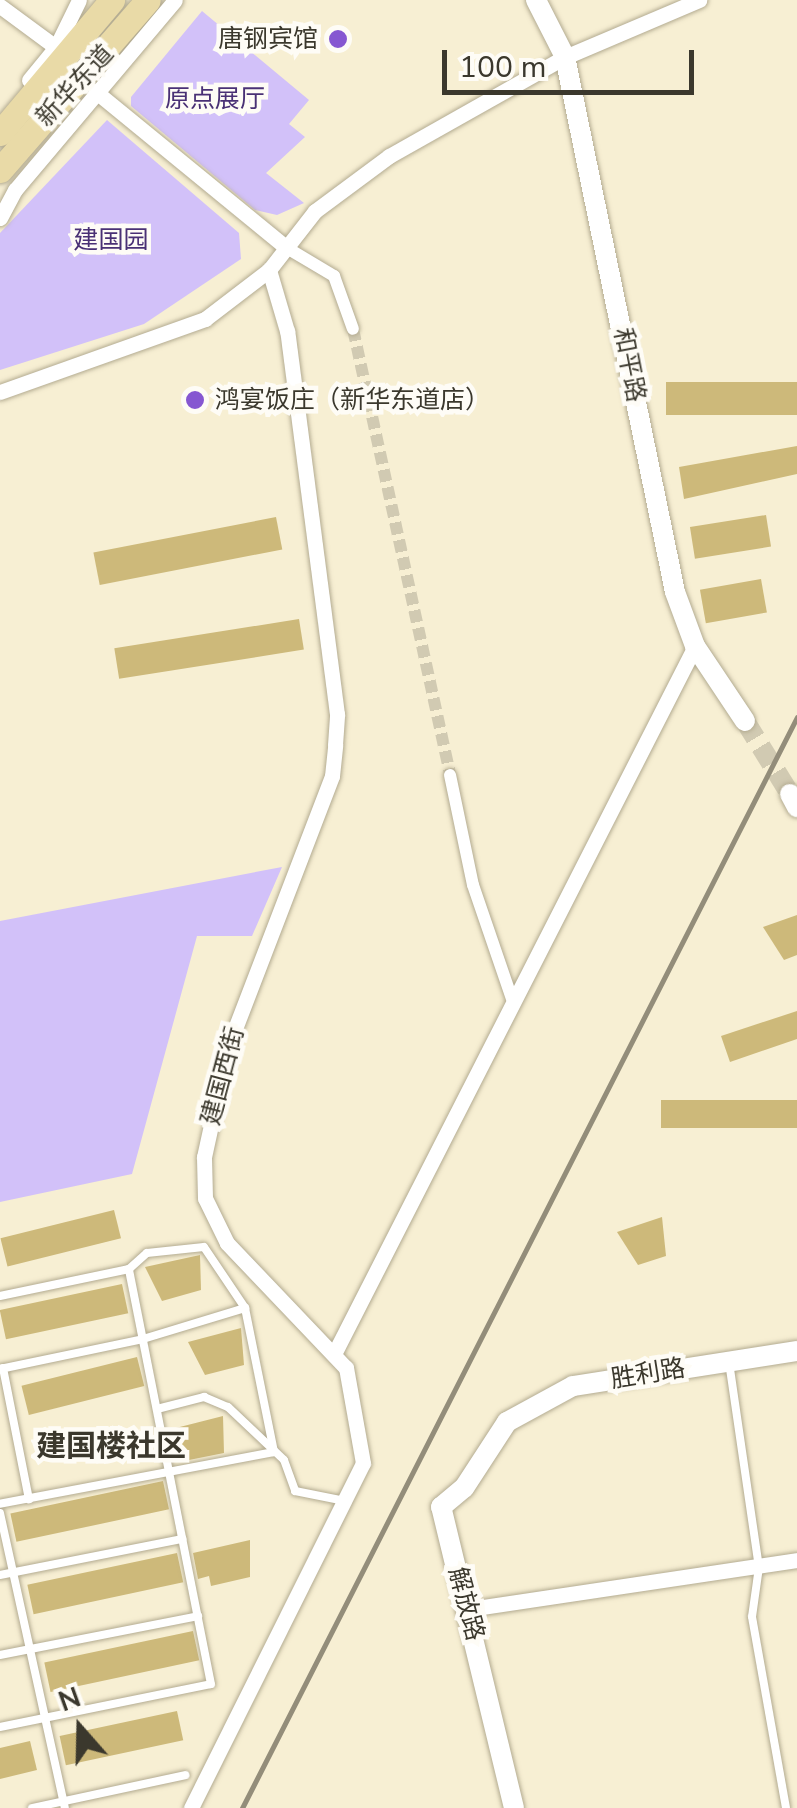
<!DOCTYPE html>
<html>
<head>
<meta charset="utf-8">
<style>
  body { margin:0 }
  #map { position:relative; width:797px; height:1808px; overflow:hidden; background:#f7efd3; font-family:"Nunito Sans","Noto Sans SC",sans-serif }
  div>[style] { position:absolute }
  .green>* { inset:0; background:#d2c1f9 }
  .building>* { inset:0; background:#cdb97a; transform-origin:0 0 }
  .pedestrian-tunnel>* { height:12px; margin-top:-6px; transform-origin:0; background:repeating-linear-gradient(90deg,#d1cab2 0 12px,transparent 0 18px) }
  .tertiary-tunnel>* { height:20px; margin-top:-10px; transform-origin:0; background:repeating-linear-gradient(90deg,#d1cab2 0 20px,transparent 0 30px) }
  .roads { filter:drop-shadow(0 0 2px #b3ab91) drop-shadow(0 0 2px #b3ab91) }
  .service>* { height:8px; margin:-4px; padding:0 4px; transform-origin:4px; border-radius:4px; background:#fff }
  .pedestrian>* { height:12px; margin:-6px; padding:0 6px; transform-origin:6px; border-radius:6px; background:#fff }
  .minor>* { height:15px; margin:-7.5px; padding:0 7.5px; transform-origin:7.5px; border-radius:7.5px; background:#fff }
  .tertiary>* { height:20px; margin:-10px; padding:0 10px; transform-origin:10px; border-radius:10px; background:#fff }
  .primary>* { height:25px; margin:-12.5px; padding:0 12.5px; transform-origin:12.5px; border-radius:12.5px; background:#e9daa7 }
  .rail>* { height:5px; margin:-2.5px; padding:0 2.5px; transform-origin:2.5px; border-radius:2.5px; background:#938d7a }
  .dots>* { width:28px; height:28px; translate:-50% -50%; box-sizing:border-box; border:5px solid #fefcf6; border-radius:50% }
  span { translate:-50% -50%; white-space:nowrap; text-align:center; line-height:1.15; -webkit-text-stroke:9px #fefcf6; paint-order:stroke }
  .poi-label { font-size:25px; color:#3b382d }
  .right { translate:-100% -50%; text-align:right }
  .left { translate:0 -50%; text-align:left }
  .street-label { font-size:25px; color:#3b382d }
  .park-label { font-size:25px; color:#493075 }
  .quarter-label { font-size:30px; color:#3b382d; font-weight:700 }
  .north { position:absolute; left:30px; top:1678px; width:100px; height:100px; -webkit-text-stroke:8px #fefcf6; paint-order:stroke; rotate:340deg; font-size:28px; font-weight:700; line-height:40px; text-align:center; color:#3b382d }
  .north::after { content:''; display:block; margin:auto; width:35px; height:45px; background:#3b382d; clip-path:polygon(50% 0,100% 100%,50% 72%,0 100%) }
  .scale { position:absolute; left:442px; top:50px; width:252px; height:45px; box-sizing:border-box; border:5px solid #3b382d; border-top:0; padding-left:12px; font-size:30px; line-height:35px; white-space:nowrap; color:#3b382d; -webkit-text-stroke:8px #fefcf6; paint-order:stroke }
</style>
</head>
<body>
<div id="map">
  <div class="green">
    <i style="clip-path:polygon(202px 11px,309px 100px,289px 124px,305px 137px,266px 173px,304px 203px,277px 215px,255px 210px,131px 106px,131px 97px)"></i>
    <i style="clip-path:polygon(107px 120px,239px 233px,241px 259px,144px 324px,0 370px,0 233px)"></i>
    <i style="clip-path:polygon(282px 867px,252px 936px,197px 936px,132px 1174px,0 1202px,0 921px)"></i>
  </div>
  <div class="building">
    <i style="left:797px;top:382px;width:33px;height:131px;rotate:90deg"></i>
    <i style="clip-path:polygon(797px 446px,797px 474px,684px 499px,679px 467px)"></i>
    <i style="left:766px;top:515px;width:32px;height:77px;rotate:81deg"></i>
    <i style="left:276px;top:517px;width:33px;height:186px;rotate:79deg"></i>
    <i style="left:761px;top:579px;width:34px;height:62px;rotate:80deg"></i>
    <i style="left:299px;top:619px;width:31px;height:187px;rotate:81deg"></i>
    <i style="clip-path:polygon(797px 915px,797px 955px,784px 960px,763px 927px)"></i>
    <i style="clip-path:polygon(797px 1011px,797px 1039px,730px 1062px,721px 1036px)"></i>
    <i style="left:797px;top:1100px;width:28px;height:136px;rotate:90deg"></i>
    <i style="left:114px;top:1210px;width:29px;height:117px;rotate:76deg"></i>
    <i style="clip-path:polygon(662px 1217px,666px 1256px,638px 1265px,617px 1232px)"></i>
    <i style="clip-path:polygon(200px 1255px,201px 1290px,162px 1301px,145px 1267px)"></i>
    <i style="left:122px;top:1284px;width:30px;height:125px;rotate:78deg"></i>
    <i style="clip-path:polygon(241px 1328px,244px 1365px,205px 1375px,188px 1342px)"></i>
    <i style="left:137px;top:1357px;width:30px;height:119px;rotate:76deg"></i>
    <i style="clip-path:polygon(223px 1416px,224px 1453px,184px 1461px,181px 1447px,173px 1449px,168px 1430px)"></i>
    <i style="left:163px;top:1481px;width:29px;height:156px;rotate:78deg"></i>
    <i style="clip-path:polygon(250px 1540px,250px 1577px,211px 1586px,209px 1576px,198px 1579px,193px 1553px)"></i>
    <i style="left:177px;top:1553px;width:30px;height:153px;rotate:78deg"></i>
    <i style="left:193px;top:1631px;width:30px;height:152px;rotate:78deg"></i>
    <i style="left:177px;top:1711px;width:30px;height:120px;rotate:78deg"></i>
    <i style="clip-path:polygon(30px 1741px,37px 1770px,0 1779px,0 1748px)"></i>
  </div>
  <div class="pedestrian-tunnel">
    <i style="left:353px;top:329px;width:456px;rotate:77.7deg"></i>
  </div>
  <div class="tertiary-tunnel">
    <i style="left:745px;top:721px;width:86px;rotate:58.3deg"></i>
  </div>
  <div class="roads">
    <div class="service">
      <i style="left:0;top:1296px;width:132px;rotate:-11.8deg"></i>
      <i style="left:129px;top:1269px;width:24px;rotate:-42deg"></i>
      <i style="left:147px;top:1253px;width:57px;rotate:-6deg"></i>
      <i style="left:204px;top:1247px;width:73px;rotate:56.1deg"></i>
      <i style="left:245px;top:1308px;width:147px;rotate:78.6deg"></i>
      <i style="left:274px;top:1452px;width:279px;rotate:169.3deg"></i>
      <i style="left:729px;top:1362px;width:207px;rotate:81.7deg"></i>
      <i style="left:759px;top:1567px;width:50px;rotate:98deg"></i>
      <i style="left:752px;top:1617px;width:194px;rotate:79.9deg"></i>
      <i style="left:3px;top:1368px;width:134px;rotate:78.8deg"></i>
      <i style="left:0;top:1369px;width:146px;rotate:-11.8deg"></i>
      <i style="left:143px;top:1339px;width:107px;rotate:-16.9deg"></i>
      <i style="left:157px;top:1409px;width:49px;rotate:-14.3deg"></i>
      <i style="left:204px;top:1397px;width:26px;rotate:23deg"></i>
      <i style="left:228px;top:1407px;width:77px;rotate:43.4deg"></i>
      <i style="left:284px;top:1460px;width:33px;rotate:70deg"></i>
      <i style="left:295px;top:1491px;width:51px;rotate:11.3deg"></i>
      <i style="left:0;top:1513px;width:302px;rotate:77.6deg"></i>
      <i style="left:0;top:1575px;width:186px;rotate:-11.2deg"></i>
      <i style="left:0;top:1655px;width:202px;rotate:-11.1deg"></i>
      <i style="left:0;top:1727px;width:215px;rotate:-11.5deg"></i>
      <i style="left:211px;top:1684px;width:423px;rotate:-101.2deg"></i>
      <i style="left:32px;top:1808px;width:157px;rotate:-12.1deg"></i>
    </div>
    <div class="pedestrian">
      <i style="left:287px;top:248px;width:55px;rotate:30.8deg"></i>
      <i style="left:334px;top:276px;width:56px;rotate:70.3deg"></i>
      <i style="left:450px;top:775px;width:112px;rotate:78.2deg"></i>
      <i style="left:473px;top:885px;width:120px;rotate:71.1deg"></i>
    </div>
    <div class="minor">
      <i style="left:0;top:6px;width:76px;rotate:36.4deg"></i>
      <i style="left:29px;top:80px;width:43px;rotate:-50.7deg"></i>
      <i style="left:56px;top:47px;width:52px;rotate:-63.9deg"></i>
      <i style="left:95px;top:91px;width:248px;rotate:39.3deg"></i>
      <i style="left:0;top:218px;width:32px;rotate:-62deg"></i>
      <i style="left:15px;top:190px;width:248px;rotate:-49.9deg"></i>
      <i style="left:0;top:392px;width:218px;rotate:-19.6deg"></i>
      <i style="left:205px;top:319px;width:81px;rotate:-37.4deg"></i>
      <i style="left:269px;top:270px;width:75px;rotate:-52.1deg"></i>
      <i style="left:315px;top:211px;width:92px;rotate:-36.6deg"></i>
      <i style="left:389px;top:156px;width:202px;rotate:-29.4deg"></i>
      <i style="left:565px;top:57px;width:146px;rotate:-23deg"></i>
      <i style="left:334px;top:1354px;width:795px;rotate:-62.98deg"></i>
      <i style="left:469px;top:1609px;width:332px;rotate:-8.5deg"></i>
      <i style="left:191px;top:1808px;width:385px;rotate:-63.5deg"></i>
      <i style="left:363px;top:1463px;width:97px;rotate:-100.1deg"></i>
      <i style="left:346px;top:1368px;width:173px;rotate:-133.6deg"></i>
      <i style="left:227px;top:1243px;width:50px;rotate:-116.1deg"></i>
      <i style="left:205px;top:1198px;width:41px;rotate:-91.4deg"></i>
      <i style="left:204px;top:1157px;width:113px;rotate:-77.7deg"></i>
      <i style="left:228px;top:1047px;width:290px;rotate:-69deg"></i>
      <i style="left:332px;top:776px;width:31px;rotate:-84deg"></i>
      <i style="left:335px;top:745px;width:31px;rotate:-86deg"></i>
      <i style="left:337px;top:714px;width:386px;rotate:-97.4deg"></i>
      <i style="left:287px;top:331px;width:64px;rotate:-106.4deg"></i>
    </div>
    <div class="tertiary">
      <i style="left:536px;top:0;width:64px;rotate:63deg"></i>
      <i style="left:565px;top:57px;width:546px;rotate:78.38deg"></i>
      <i style="left:675px;top:592px;width:58px;rotate:69.7deg"></i>
      <i style="left:695px;top:646px;width:90px;rotate:56.3deg"></i>
      <i style="left:790px;top:794px;width:15px;rotate:62deg"></i>
      <i style="left:514px;top:1808px;width:310px;rotate:-103.6deg"></i>
      <i style="left:441px;top:1507px;width:30px;rotate:-40deg"></i>
      <i style="left:464px;top:1488px;width:79px;rotate:-56.9deg"></i>
      <i style="left:507px;top:1422px;width:75px;rotate:-28.6deg"></i>
      <i style="left:573px;top:1386px;width:227px;rotate:-8.9deg"></i>
    </div>
    <div class="primary">
      <i style="left:0;top:133px;width:174px;rotate:-49.9deg"></i>
      <i style="left:0;top:170px;width:225px;rotate:-49deg"></i>
    </div>
  </div>
  <div class="rail">
    <i style="left:242px;top:1808px;width:1224px;rotate:-63.04deg"></i>
  </div>
  <div class="dots">
    <i style="left:338px;top:39px;background:#8657d1"></i>
    <i style="left:195px;top:400px;background:#8657d1"></i>
  </div>
  <div class="poi-label">
    <span class="right" style="left:318px;top:39px">唐钢宾馆</span>
    <span class="left" style="left:215px;top:400px">鸿宴饭庄（新华东道店）</span>
  </div>
  <div class="street-label">
    <span style="left:75px;top:86px;rotate:-47deg">新华东道</span>
    <span style="left:629px;top:365px;rotate:79deg">和平路</span>
    <span style="left:223px;top:1076px;rotate:-75deg">建国西街</span>
    <span style="left:648px;top:1374px;rotate:-9deg">胜利路</span>
    <span style="left:466px;top:1604px;rotate:75deg">解放路</span>
  </div>
  <div class="park-label">
    <span style="left:215px;top:99px">原点展厅</span>
    <span style="left:111px;top:240px">建国园</span>
  </div>
  <div class="quarter-label">
    <span style="left:111px;top:1447px">建国楼社区</span>
  </div>
  <div class="north">N</div>
  <div class="scale">100 m</div>
</div>
</body>
</html>
